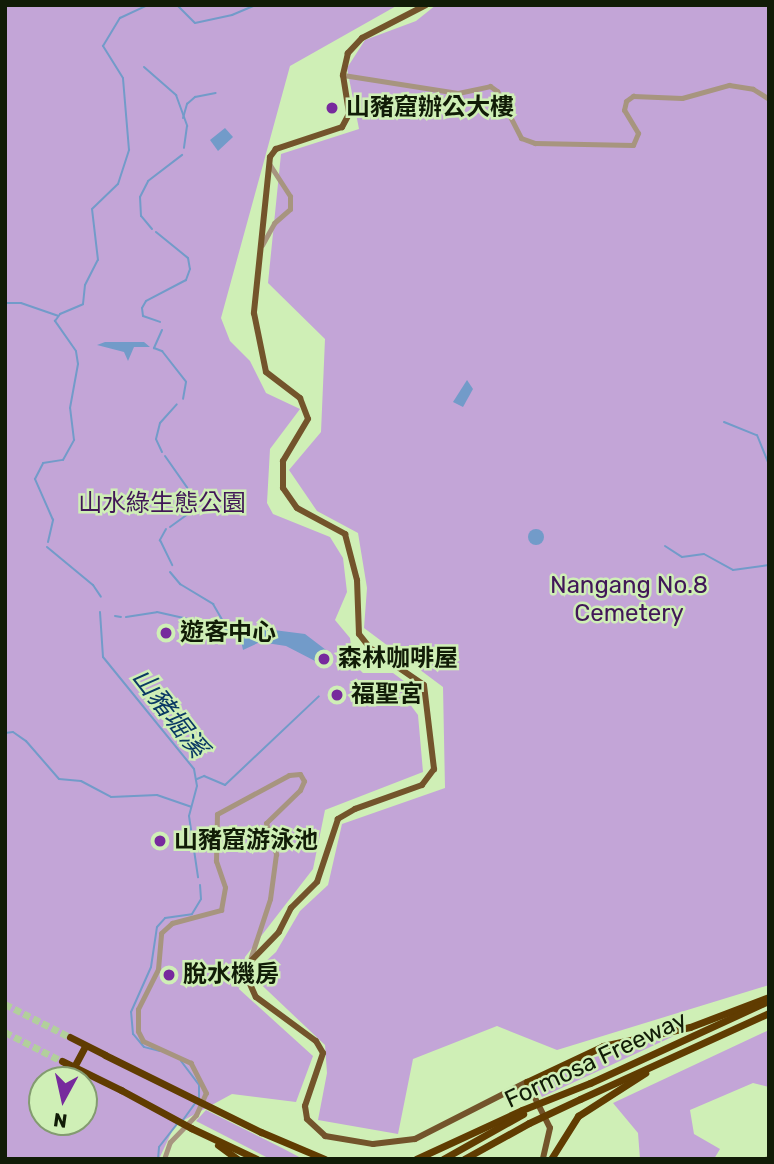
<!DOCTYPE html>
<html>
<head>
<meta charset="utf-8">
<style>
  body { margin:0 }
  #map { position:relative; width:774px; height:1164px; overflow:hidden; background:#cfefb6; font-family:Rubik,"Noto Sans TC",sans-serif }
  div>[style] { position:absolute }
  .green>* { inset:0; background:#c3a5d7 }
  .water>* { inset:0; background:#729bc9 }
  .round { border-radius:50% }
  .stream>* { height:2px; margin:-1px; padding:0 1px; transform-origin:1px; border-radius:1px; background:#729bc9 }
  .highway-tunnel>* { height:7px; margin-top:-3.5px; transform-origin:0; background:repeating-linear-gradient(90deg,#b2cf9c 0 7px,transparent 0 10.5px) }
  .minor>* { height:5px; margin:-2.5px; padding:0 2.5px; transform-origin:2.5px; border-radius:2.5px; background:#a7957f }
  .major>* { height:6px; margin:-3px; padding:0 3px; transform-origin:3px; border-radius:3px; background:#73542b }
  .highway>* { height:7px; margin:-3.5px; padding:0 3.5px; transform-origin:3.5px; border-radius:3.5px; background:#603c01 }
  .highway-bridge>* { height:7px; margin:-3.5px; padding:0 3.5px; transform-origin:3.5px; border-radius:3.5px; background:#603c01 }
  .dots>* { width:19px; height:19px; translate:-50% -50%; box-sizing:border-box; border:4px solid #cfefb6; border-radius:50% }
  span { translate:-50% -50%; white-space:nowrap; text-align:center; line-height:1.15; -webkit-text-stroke:5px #cfefb6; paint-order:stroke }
  .poi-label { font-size:24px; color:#111c07; font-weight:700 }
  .left { translate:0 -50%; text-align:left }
  .park-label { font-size:24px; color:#411757 }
  .street-label { font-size:24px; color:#111c07 }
  .water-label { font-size:26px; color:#0b3964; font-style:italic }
  .frame { position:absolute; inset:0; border:7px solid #111c07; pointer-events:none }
  .north { position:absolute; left:28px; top:1066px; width:70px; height:70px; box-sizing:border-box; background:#cfefb6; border:2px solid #839b70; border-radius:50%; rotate:188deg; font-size:19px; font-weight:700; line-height:28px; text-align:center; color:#111c07 }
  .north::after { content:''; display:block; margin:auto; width:24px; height:32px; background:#772a9d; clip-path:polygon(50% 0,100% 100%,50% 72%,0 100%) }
</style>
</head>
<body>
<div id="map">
  <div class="green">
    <i style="clip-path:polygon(evenodd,5px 5px,398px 5px,290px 66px,221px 318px,230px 341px,250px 361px,266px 393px,300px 409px,270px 449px,267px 503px,273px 514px,330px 537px,343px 558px,347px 592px,335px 620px,350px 638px,353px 663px,363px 673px,393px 673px,416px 690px,406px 699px,418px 715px,423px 772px,325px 810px,313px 869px,245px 957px,239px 989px,313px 1056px,296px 1102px,232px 1094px,175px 1125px,159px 1159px,5px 1159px,5px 5px,42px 1080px,84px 1080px,84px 1122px,42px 1122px,42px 1080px)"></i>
    <i style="clip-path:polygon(436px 5px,769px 5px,769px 985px,557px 1050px,497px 1026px,413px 1059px,398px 1134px,318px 1120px,327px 1073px,325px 1045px,251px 975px,276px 952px,300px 911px,328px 885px,342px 824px,445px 788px,443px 687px,364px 628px,367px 588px,358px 533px,317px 511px,289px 470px,321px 432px,325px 339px,268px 283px,281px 154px,359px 129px,347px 68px,365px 40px,416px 21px)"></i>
    <i style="clip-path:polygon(769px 1030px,769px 1087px,753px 1083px,690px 1110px,694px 1134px,720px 1149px,714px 1159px,640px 1159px,638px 1133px,613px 1103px)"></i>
    <i style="clip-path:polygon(674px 1036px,542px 1097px,535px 1085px,595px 1057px)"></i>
    <i style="clip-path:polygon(206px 1110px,282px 1148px,303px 1159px,268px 1158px,196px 1121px)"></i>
  </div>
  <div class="water">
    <i style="clip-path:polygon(225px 128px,233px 137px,218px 151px,210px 140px)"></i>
    <i style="clip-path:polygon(105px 342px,144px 342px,150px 347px,134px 347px,128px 361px,124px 352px,97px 345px)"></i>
    <i style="clip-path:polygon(467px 380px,473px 389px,463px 407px,453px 402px)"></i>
    <i class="round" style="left:528px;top:529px;width:16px;height:16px"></i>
    <i style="clip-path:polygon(202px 621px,305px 634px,326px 650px,316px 655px,317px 662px,286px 646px,260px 642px,243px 650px,240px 636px,205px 627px)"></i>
  </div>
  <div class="stream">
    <i style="left:177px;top:5px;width:25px;rotate:45deg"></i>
    <i style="left:195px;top:23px;width:38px;rotate:-12deg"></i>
    <i style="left:232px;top:15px;width:25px;rotate:-23deg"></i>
    <i style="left:144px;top:67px;width:43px;rotate:41.2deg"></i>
    <i style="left:176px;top:95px;width:33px;rotate:70deg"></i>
    <i style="left:187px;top:126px;width:22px;rotate:98deg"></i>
    <i style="left:183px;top:118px;width:15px;rotate:-74deg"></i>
    <i style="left:187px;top:104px;width:11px;rotate:-41deg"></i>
    <i style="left:195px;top:97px;width:21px;rotate:-11deg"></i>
    <i style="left:152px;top:229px;width:17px;rotate:-130deg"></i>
    <i style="left:141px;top:216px;width:19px;rotate:-93deg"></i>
    <i style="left:140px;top:197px;width:18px;rotate:-63deg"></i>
    <i style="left:148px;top:181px;width:43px;rotate:-37.4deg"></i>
    <i style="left:156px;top:232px;width:41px;rotate:39.1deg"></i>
    <i style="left:188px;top:258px;width:11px;rotate:80deg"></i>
    <i style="left:190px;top:269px;width:12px;rotate:110deg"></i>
    <i style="left:186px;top:280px;width:45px;rotate:152.3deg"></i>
    <i style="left:146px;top:301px;width:8px;rotate:120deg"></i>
    <i style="left:142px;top:308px;width:8px;rotate:83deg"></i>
    <i style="left:143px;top:316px;width:18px;rotate:19deg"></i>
    <i style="left:5px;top:303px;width:16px"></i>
    <i style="left:21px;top:303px;width:39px;rotate:19deg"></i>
    <i style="left:162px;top:330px;width:20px;rotate:114deg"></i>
    <i style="left:154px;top:348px;width:9px;rotate:21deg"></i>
    <i style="left:162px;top:351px;width:39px;rotate:52deg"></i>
    <i style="left:186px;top:382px;width:17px;rotate:100deg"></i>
    <i style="left:724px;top:422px;width:35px;rotate:22deg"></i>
    <i style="left:757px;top:435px;width:31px;rotate:68deg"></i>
    <i style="left:162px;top:452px;width:14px;rotate:-115deg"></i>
    <i style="left:156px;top:439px;width:16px;rotate:-76deg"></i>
    <i style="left:160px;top:423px;width:25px;rotate:-48deg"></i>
    <i style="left:165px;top:456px;width:39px;rotate:55deg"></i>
    <i style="left:170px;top:527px;width:26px;rotate:-36deg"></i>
    <i style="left:191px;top:512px;width:20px;rotate:-96deg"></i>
    <i style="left:166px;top:529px;width:13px;rotate:119deg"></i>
    <i style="left:160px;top:540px;width:28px;rotate:64deg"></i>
    <i style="left:48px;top:542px;width:23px;rotate:-77deg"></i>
    <i style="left:53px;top:520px;width:45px;rotate:-113.7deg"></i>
    <i style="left:35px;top:479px;width:18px;rotate:-63deg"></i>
    <i style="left:43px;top:463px;width:20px;rotate:-9deg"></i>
    <i style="left:63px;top:460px;width:23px;rotate:-61deg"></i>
    <i style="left:74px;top:440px;width:32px;rotate:-97deg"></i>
    <i style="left:70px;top:408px;width:45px;rotate:-79.7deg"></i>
    <i style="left:78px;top:364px;width:13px;rotate:-99deg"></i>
    <i style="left:76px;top:351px;width:37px;rotate:-125deg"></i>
    <i style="left:55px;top:321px;width:9px;rotate:-54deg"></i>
    <i style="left:60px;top:314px;width:25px;rotate:-23deg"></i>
    <i style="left:83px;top:304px;width:19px;rotate:-84deg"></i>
    <i style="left:85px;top:285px;width:28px;rotate:-63deg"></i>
    <i style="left:98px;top:260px;width:51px;rotate:-96.7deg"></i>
    <i style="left:92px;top:209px;width:36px;rotate:-44deg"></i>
    <i style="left:118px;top:184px;width:36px;rotate:-72deg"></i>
    <i style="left:129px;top:150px;width:72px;rotate:-94.8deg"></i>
    <i style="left:123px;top:78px;width:38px;rotate:-122deg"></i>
    <i style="left:103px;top:46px;width:33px;rotate:-59deg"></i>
    <i style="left:120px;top:18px;width:31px;rotate:-25deg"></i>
    <i style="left:665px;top:546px;width:20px;rotate:33deg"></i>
    <i style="left:682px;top:557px;width:22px;rotate:-8deg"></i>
    <i style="left:704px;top:554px;width:33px;rotate:29deg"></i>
    <i style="left:733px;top:570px;width:36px;rotate:-8deg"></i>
    <i style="left:47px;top:547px;width:60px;rotate:39.6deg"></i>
    <i style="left:93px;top:585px;width:14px;rotate:56deg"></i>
    <i style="left:170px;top:572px;width:16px;rotate:50deg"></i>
    <i style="left:180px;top:584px;width:39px;rotate:31deg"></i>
    <i style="left:213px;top:604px;width:20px;rotate:60deg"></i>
    <i style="left:100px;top:612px;width:45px;rotate:86.2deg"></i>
    <i style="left:103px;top:657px;width:144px;rotate:50.9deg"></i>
    <i style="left:194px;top:769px;width:17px;rotate:80deg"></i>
    <i style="left:197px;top:786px;width:31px;rotate:105deg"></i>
    <i style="left:189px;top:816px;width:62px;rotate:81.6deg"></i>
    <i style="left:115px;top:616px;width:6px;rotate:9deg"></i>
    <i style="left:126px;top:617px;width:31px;rotate:-9deg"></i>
    <i style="left:157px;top:612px;width:41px;rotate:12.7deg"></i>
    <i style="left:5px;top:733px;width:8px;rotate:-7deg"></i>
    <i style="left:13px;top:732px;width:16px;rotate:35deg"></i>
    <i style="left:26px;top:741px;width:50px;rotate:49deg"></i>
    <i style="left:59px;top:779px;width:22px;rotate:5deg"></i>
    <i style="left:81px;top:781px;width:34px;rotate:28deg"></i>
    <i style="left:111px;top:797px;width:46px;rotate:-2.5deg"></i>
    <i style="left:157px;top:795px;width:36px;rotate:19deg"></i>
    <i style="left:197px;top:779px;width:8px;rotate:-23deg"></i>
    <i style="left:204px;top:776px;width:23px;rotate:23deg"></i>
    <i style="left:225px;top:785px;width:129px;rotate:-43.4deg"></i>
    <i style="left:160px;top:1051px;width:16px;rotate:-166deg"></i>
    <i style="left:144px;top:1047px;width:17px;rotate:-130deg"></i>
    <i style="left:133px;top:1034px;width:22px;rotate:-95deg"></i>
    <i style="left:131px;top:1012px;width:49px;rotate:-66deg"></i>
    <i style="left:151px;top:967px;width:40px;rotate:-81.5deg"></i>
    <i style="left:157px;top:927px;width:12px;rotate:-48deg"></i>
    <i style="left:165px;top:918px;width:27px;rotate:-8deg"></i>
    <i style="left:192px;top:914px;width:17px;rotate:-59deg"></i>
    <i style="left:201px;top:899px;width:14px;rotate:-94deg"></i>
    <i style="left:181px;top:1061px;width:30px;rotate:53deg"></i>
    <i style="left:199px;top:1085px;width:13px;rotate:90deg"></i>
    <i style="left:183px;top:1120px;width:22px;rotate:-54deg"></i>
    <i style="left:158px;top:1159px;width:12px;rotate:-85deg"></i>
    <i style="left:159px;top:1147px;width:31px;rotate:-52deg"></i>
  </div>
  <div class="highway-tunnel">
    <i style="left:5px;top:1004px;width:73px;rotate:26.9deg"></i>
    <i style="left:5px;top:1032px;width:64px;rotate:27deg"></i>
  </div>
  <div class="minor">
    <i style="left:343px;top:75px;width:116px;rotate:8.9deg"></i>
    <i style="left:458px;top:93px;width:33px;rotate:-12deg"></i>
    <i style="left:490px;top:86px;width:9px;rotate:36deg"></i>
    <i style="left:497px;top:91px;width:53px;rotate:62.9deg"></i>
    <i style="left:521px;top:138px;width:15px;rotate:20deg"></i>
    <i style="left:535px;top:143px;width:98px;rotate:1.2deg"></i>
    <i style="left:633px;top:145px;width:13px;rotate:-67deg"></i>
    <i style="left:638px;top:133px;width:27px;rotate:-121deg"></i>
    <i style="left:624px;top:110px;width:9px;rotate:-77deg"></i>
    <i style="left:626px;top:101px;width:9px;rotate:-36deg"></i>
    <i style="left:633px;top:96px;width:49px;rotate:2.3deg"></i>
    <i style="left:682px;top:98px;width:49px;rotate:-15.5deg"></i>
    <i style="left:729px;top:85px;width:24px;rotate:9deg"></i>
    <i style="left:753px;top:89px;width:19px;rotate:32deg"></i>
    <i style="left:262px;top:245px;width:25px;rotate:-61deg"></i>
    <i style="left:274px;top:223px;width:21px;rotate:-41deg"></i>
    <i style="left:290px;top:209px;width:13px;rotate:-90deg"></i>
    <i style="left:290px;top:196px;width:38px;rotate:-123deg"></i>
    <i style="left:164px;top:1159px;width:18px;rotate:-71deg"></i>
    <i style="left:170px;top:1142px;width:37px;rotate:-46deg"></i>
    <i style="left:196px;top:1115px;width:24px;rotate:-66deg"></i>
    <i style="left:206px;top:1093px;width:34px;rotate:-117deg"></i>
    <i style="left:191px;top:1063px;width:53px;rotate:-155.4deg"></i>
    <i style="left:143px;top:1041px;width:11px;rotate:-117deg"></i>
    <i style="left:138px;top:1031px;width:22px;rotate:-90deg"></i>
    <i style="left:138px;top:1009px;width:45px;rotate:-63.4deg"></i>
    <i style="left:158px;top:969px;width:36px;rotate:-85deg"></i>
    <i style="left:161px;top:933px;width:15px;rotate:-42deg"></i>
    <i style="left:172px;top:923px;width:51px;rotate:-14.9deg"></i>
    <i style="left:221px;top:910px;width:23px;rotate:-80deg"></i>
    <i style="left:225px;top:887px;width:28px;rotate:-109deg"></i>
    <i style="left:216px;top:861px;width:47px;rotate:-88.8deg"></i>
    <i style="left:217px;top:814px;width:82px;rotate:-28.4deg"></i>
    <i style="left:289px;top:775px;width:11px;rotate:-5deg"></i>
    <i style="left:300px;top:774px;width:8px;rotate:60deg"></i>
    <i style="left:304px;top:781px;width:10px;rotate:114deg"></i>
    <i style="left:300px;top:790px;width:47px;rotate:135.9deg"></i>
    <i style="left:266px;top:823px;width:33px;rotate:72deg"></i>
    <i style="left:276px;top:854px;width:45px;rotate:97.6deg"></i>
    <i style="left:270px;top:899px;width:67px;rotate:108.2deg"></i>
    <i style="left:765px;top:1159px;width:4px;rotate:-14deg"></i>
  </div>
  <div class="major">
    <i style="left:426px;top:5px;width:72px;rotate:152.7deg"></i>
    <i style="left:362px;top:38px;width:21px;rotate:133deg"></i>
    <i style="left:348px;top:53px;width:23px;rotate:103deg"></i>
    <i style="left:343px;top:75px;width:39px;rotate:81deg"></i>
    <i style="left:349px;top:114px;width:15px;rotate:118deg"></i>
    <i style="left:342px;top:127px;width:70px;rotate:161.6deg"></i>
    <i style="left:276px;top:149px;width:10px;rotate:127deg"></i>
    <i style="left:270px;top:157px;width:157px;rotate:95.9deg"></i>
    <i style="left:254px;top:313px;width:60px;rotate:78.5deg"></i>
    <i style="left:266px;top:372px;width:43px;rotate:37.4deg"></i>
    <i style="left:300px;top:398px;width:22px;rotate:69deg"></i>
    <i style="left:308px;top:419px;width:49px;rotate:120.8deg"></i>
    <i style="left:283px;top:461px;width:27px;rotate:90deg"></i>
    <i style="left:283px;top:488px;width:24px;rotate:55deg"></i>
    <i style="left:297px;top:508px;width:55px;rotate:28.4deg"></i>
    <i style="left:345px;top:534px;width:48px;rotate:75.4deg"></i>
    <i style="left:357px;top:580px;width:54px;rotate:87.9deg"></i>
    <i style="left:359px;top:634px;width:18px;rotate:52deg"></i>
    <i style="left:370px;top:648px;width:65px;rotate:34.4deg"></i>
    <i style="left:424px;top:685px;width:85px;rotate:83.2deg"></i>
    <i style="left:434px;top:769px;width:20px;rotate:127deg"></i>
    <i style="left:422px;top:785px;width:71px;rotate:160.3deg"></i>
    <i style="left:355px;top:809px;width:20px;rotate:150deg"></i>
    <i style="left:338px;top:819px;width:66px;rotate:108.4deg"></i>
    <i style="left:317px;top:882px;width:37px;rotate:135deg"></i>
    <i style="left:291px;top:908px;width:27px;rotate:117deg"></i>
    <i style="left:279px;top:932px;width:43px;rotate:134.1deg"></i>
    <i style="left:249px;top:963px;width:12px;rotate:104deg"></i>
    <i style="left:246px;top:975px;width:24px;rotate:66deg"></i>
    <i style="left:256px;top:997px;width:74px;rotate:36.3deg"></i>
    <i style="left:316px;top:1041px;width:14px;rotate:60deg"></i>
    <i style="left:323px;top:1053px;width:56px;rotate:108.8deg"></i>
    <i style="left:305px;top:1106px;width:13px;rotate:81deg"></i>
    <i style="left:307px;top:1119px;width:25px;rotate:43deg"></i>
    <i style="left:325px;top:1136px;width:49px;rotate:9.5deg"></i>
    <i style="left:373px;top:1144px;width:42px;rotate:-6.8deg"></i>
    <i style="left:415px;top:1139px;width:126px;rotate:-27deg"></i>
    <i style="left:527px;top:1082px;width:51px;rotate:63.4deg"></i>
    <i style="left:550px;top:1128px;width:32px;rotate:103deg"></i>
  </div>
  <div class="highway">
    <i style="left:70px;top:1037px;width:39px;rotate:27deg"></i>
    <i style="left:62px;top:1061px;width:66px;rotate:26.2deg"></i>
    <i style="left:74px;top:1067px;width:24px;rotate:-62deg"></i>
    <i style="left:527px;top:1082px;width:84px;rotate:-25.3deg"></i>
    <i style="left:603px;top:1046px;width:89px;rotate:-12.3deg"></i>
    <i style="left:690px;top:1027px;width:85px;rotate:-20.8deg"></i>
    <i style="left:590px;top:1083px;width:196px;rotate:-24.7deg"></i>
    <i style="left:580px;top:1099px;width:208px;rotate:-24.5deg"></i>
    <i style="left:191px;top:1128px;width:73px;rotate:25.2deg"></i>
    <i style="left:261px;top:1132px;width:69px;rotate:22.9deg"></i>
    <i style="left:218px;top:1145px;width:24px;rotate:36deg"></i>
    <i style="left:416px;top:1159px;width:117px;rotate:-24.8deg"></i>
    <i style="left:443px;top:1159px;width:92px;rotate:-29.4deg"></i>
    <i style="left:464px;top:1159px;width:74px;rotate:-29deg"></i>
    <i style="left:551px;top:1159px;width:51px;rotate:-57.9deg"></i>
    <i style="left:578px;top:1116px;width:80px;rotate:-32.7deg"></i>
  </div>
  <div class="highway-bridge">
    <i style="left:105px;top:1055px;width:174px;rotate:26.3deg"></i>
    <i style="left:121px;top:1090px;width:80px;rotate:28.5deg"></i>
    <i style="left:522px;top:1110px;width:73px;rotate:-21.7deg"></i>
    <i style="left:529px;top:1123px;width:56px;rotate:-25.2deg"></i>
  </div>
  <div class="dots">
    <i style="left:332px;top:108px;background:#772a9d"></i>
    <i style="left:166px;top:633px;background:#772a9d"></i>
    <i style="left:324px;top:659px;background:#772a9d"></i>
    <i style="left:337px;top:695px;background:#772a9d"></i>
    <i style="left:160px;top:841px;background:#772a9d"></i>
    <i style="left:169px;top:975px;background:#772a9d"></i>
  </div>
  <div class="poi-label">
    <span class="left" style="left:346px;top:108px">山豬窟辦公大樓</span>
    <span class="left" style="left:180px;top:633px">遊客中心</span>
    <span class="left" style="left:338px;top:659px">森林咖啡屋</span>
    <span class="left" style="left:351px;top:695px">福聖宮</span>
    <span class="left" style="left:174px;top:841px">山豬窟游泳池</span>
    <span class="left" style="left:183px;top:975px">脫水機房</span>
  </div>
  <div class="park-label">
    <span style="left:162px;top:504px">山水綠生態公園</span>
    <span style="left:629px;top:600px">Nangang No.8<br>Cemetery</span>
  </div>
  <div class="street-label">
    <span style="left:596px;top:1060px;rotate:-25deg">Formosa Freeway</span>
  </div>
  <div class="water-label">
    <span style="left:169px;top:713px;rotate:52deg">山豬堀溪</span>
  </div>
  <div class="frame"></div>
  <div class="north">N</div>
</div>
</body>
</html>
